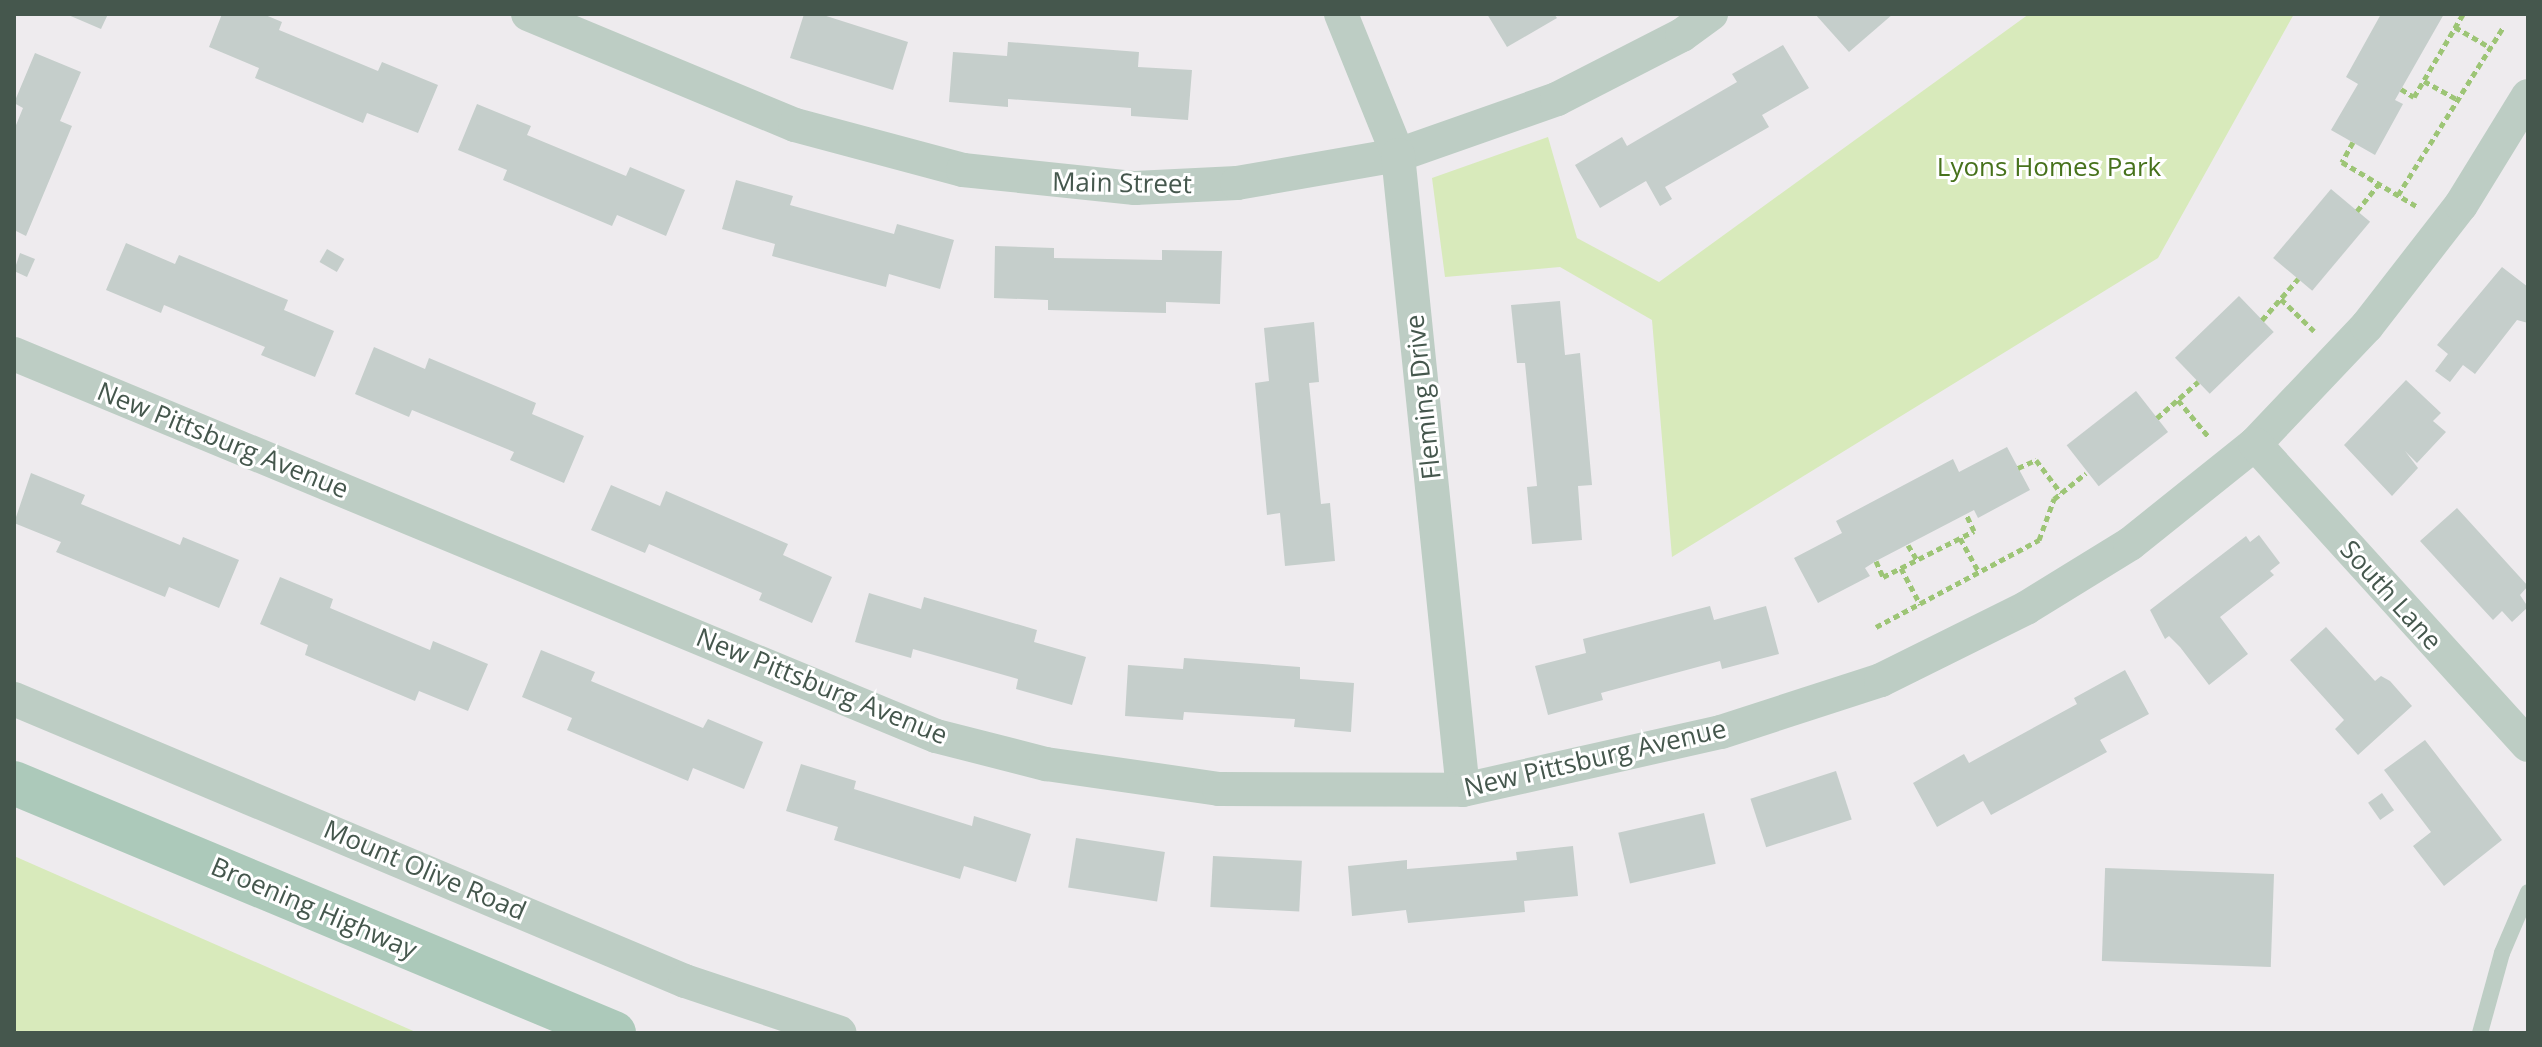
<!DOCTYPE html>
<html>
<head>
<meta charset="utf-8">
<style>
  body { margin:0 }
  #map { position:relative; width:2542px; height:1047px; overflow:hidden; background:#eeebee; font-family:"Open Sans",sans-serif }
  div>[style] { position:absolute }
  .green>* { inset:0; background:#d8eabb }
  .building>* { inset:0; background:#c5cecb; transform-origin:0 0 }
  .path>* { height:5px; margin-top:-2.5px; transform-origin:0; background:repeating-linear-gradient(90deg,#9dc576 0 6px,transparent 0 10px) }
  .service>* { height:16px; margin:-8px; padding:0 8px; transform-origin:8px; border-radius:8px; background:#bdcdc4 }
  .minor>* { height:34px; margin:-17px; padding:0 17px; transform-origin:17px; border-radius:17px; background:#bdcdc4 }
  .primary>* { height:44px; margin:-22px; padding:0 22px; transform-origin:22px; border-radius:22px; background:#acc9ba }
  span { translate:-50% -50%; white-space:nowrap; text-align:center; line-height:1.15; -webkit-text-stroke:6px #fff; paint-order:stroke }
  .park-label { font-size:26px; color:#47721c }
  .street-label { font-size:26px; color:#45574d }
  .frame { position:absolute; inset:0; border:16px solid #45574d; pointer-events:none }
</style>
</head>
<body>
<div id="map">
  <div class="green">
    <i style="clip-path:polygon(2029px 14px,2294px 14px,2158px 258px,1672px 557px,1652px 320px,1560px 267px,1445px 277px,1432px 178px,1548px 137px,1577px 238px,1659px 282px)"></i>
    <i style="clip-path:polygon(14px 856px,340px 999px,418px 1033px,14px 1031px)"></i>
  </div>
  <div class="building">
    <i style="clip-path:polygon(66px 14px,108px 14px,101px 29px)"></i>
    <i style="clip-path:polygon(222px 14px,263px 14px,282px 22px,279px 30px,378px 71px,382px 62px,438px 85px,418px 133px,367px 113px,363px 123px,255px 78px,259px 68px,209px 47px)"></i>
    <i style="clip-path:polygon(804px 14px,820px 14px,908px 42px,893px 90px,790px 58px)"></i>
    <i style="clip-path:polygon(1487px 14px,1554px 14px,1557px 18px,1507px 47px)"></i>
    <i style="clip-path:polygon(1815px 14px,1893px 14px,1849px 52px)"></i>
    <i style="clip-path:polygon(2381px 14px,2444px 14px,2395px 100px,2403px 104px,2375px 155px,2331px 130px,2358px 84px,2346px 77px)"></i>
    <i style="clip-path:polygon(1008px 42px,1139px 52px,1138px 67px,1192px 70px,1188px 120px,1131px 116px,1131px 108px,1008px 99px,1008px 107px,949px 102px,953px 52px,1007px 56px)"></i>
    <i style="clip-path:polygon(1783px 45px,1809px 88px,1762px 115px,1769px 127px,1665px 187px,1672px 199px,1660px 206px,1646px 181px,1600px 208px,1575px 165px,1622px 137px,1627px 146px,1737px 82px,1732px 74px)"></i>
    <i style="clip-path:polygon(35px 53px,81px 72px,60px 121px,72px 126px,26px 236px,14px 230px,14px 130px,23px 108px,14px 103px)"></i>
    <i style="clip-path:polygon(477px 104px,531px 126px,527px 135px,626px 176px,630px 167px,685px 190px,666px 236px,617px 215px,612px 226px,503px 180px,507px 170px,458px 150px)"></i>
    <i style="clip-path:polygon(736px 180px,793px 196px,790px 205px,894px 234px,897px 224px,954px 240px,940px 289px,889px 274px,886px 287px,772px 256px,775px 244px,722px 229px)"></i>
    <i style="left:2331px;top:189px;width:51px;height:90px;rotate:40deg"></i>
    <i style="clip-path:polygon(126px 243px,175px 264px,179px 255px,288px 300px,284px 310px,334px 331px,315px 377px,261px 355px,265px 347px,164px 305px,161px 313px,106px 290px)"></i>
    <i style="clip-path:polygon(995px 246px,1054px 248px,1054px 258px,1162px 260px,1162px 250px,1222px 251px,1220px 304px,1166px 302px,1166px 313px,1048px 310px,1048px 300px,994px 298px)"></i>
    <i style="left:327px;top:249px;width:20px;height:15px;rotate:30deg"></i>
    <i style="clip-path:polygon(20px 253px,35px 259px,27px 277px,14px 271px)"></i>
    <i style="clip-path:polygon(2502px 267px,2528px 287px,2528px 323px,2517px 320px,2475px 374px,2463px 365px,2450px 382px,2435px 371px,2448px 354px,2437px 345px)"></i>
    <i style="left:2239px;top:296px;width:50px;height:89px;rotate:46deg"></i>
    <i style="clip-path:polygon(1560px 301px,1565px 355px,1580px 353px,1592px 485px,1578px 486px,1582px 540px,1532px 544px,1527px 487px,1537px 486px,1525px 363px,1517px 363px,1511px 305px)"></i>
    <i style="clip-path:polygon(1314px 322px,1319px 382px,1309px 383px,1321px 504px,1330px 503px,1335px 561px,1285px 566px,1280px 513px,1267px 515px,1255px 383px,1269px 381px,1264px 328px)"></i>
    <i style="clip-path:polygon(374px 347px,425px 369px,429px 358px,536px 403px,532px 414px,584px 436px,564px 483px,510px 460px,514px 452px,412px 410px,409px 417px,355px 394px)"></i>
    <i style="clip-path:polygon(2406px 380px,2441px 413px,2433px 421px,2446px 432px,2417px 463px,2405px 451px,2418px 468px,2392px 496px,2344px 445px)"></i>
    <i style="left:2136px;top:391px;width:52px;height:88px;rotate:52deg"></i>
    <i style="clip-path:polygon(2007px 447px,2030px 490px,1978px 518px,1974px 510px,1876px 561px,1865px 568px,1870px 576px,1818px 603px,1794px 558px,1842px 533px,1836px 521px,1953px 459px,1959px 472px)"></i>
    <i style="clip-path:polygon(31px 473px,85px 495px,81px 504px,180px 545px,183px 537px,239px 560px,219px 608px,169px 587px,165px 597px,56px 552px,61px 542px,14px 523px)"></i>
    <i style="clip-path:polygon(611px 485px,660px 506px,666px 491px,788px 544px,783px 555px,832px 577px,812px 623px,759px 600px,762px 593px,649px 544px,645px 553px,591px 530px)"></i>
    <i style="clip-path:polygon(2457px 508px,2528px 586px,2520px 595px,2528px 607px,2512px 622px,2502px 611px,2493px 620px,2420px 541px)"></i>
    <i style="clip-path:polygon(2259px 535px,2280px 563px,2270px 571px,2274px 575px,2220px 617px,2248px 654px,2209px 685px,2180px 647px,2169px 636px,2165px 639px,2150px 610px,2246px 536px,2250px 542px)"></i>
    <i style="clip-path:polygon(280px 577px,333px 599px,330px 608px,430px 650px,433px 641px,488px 664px,468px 711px,419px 691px,415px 701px,305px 655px,308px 645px,260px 624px)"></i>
    <i style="clip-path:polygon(869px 593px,921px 609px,924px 597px,1037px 630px,1034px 642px,1086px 657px,1072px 705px,1016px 689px,1018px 679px,913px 649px,911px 658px,855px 642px)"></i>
    <i style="clip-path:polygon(1710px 606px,1714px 620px,1766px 606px,1779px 654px,1722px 669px,1720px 661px,1601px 693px,1603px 700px,1548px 715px,1535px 666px,1586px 653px,1583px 639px)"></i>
    <i style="clip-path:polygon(2326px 627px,2375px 681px,2381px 676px,2390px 681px,2412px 706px,2358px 755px,2335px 729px,2344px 720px,2290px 660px)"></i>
    <i style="clip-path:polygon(541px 650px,595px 672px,591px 681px,703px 728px,708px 719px,763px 742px,744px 789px,693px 768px,688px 781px,567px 730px,572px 718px,522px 697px)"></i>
    <i style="clip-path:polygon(1184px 658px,1300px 667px,1300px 679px,1354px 683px,1351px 732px,1294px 727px,1295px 719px,1184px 712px,1183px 720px,1125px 716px,1128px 665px,1183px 669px)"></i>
    <i style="clip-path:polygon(2125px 670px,2149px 714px,2100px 740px,2107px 752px,1991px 815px,1983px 801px,1937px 827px,1913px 783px,1964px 754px,1969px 763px,2077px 704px,2074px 698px)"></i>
    <i style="clip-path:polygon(2425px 740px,2502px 840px,2444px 886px,2413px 846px,2431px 832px,2384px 770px)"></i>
    <i style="clip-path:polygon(801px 764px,856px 781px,854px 789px,972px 826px,974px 816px,1031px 834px,1016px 882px,964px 866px,960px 879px,834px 840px,838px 827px,786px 811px)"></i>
    <i style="left:1836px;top:771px;width:51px;height:90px;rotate:72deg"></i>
    <i style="left:2382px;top:793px;width:21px;height:17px;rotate:55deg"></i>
    <i style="left:1704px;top:813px;width:52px;height:88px;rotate:77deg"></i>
    <i style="left:1076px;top:838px;width:90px;height:50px;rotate:9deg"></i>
    <i style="clip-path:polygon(1573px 846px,1578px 896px,1524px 901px,1525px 912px,1408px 923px,1406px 910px,1352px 916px,1348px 866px,1407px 860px,1407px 869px,1517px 860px,1516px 852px)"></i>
    <i style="left:1213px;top:856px;width:89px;height:51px;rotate:3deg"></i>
    <i style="left:2274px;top:874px;width:93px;height:169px;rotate:92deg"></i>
  </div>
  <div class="path">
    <i style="left:2455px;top:27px;width:42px;rotate:30.3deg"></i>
    <i style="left:2424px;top:81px;width:41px;rotate:29.1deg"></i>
    <i style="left:2401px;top:89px;width:15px;rotate:32deg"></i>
    <i style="left:2414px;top:97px;width:96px;rotate:-59.4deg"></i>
    <i style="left:2353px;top:142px;width:23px;rotate:119deg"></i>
    <i style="left:2342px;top:162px;width:86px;rotate:30.7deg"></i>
    <i style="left:2398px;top:195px;width:199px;rotate:-57.9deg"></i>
    <i style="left:2357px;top:211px;width:35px;rotate:-51deg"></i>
    <i style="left:2281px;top:299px;width:46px;rotate:44.1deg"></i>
    <i style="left:2262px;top:320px;width:55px;rotate:-48.7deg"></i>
    <i style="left:2178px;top:400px;width:47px;rotate:50.2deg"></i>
    <i style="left:2157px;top:418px;width:55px;rotate:-41.3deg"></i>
    <i style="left:2018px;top:468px;width:20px;rotate:-24deg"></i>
    <i style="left:2036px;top:460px;width:41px;rotate:52.9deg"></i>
    <i style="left:1960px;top:538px;width:39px;rotate:61deg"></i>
    <i style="left:1908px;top:545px;width:17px;rotate:59deg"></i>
    <i style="left:1876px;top:561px;width:17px;rotate:66deg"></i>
    <i style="left:1883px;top:577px;width:102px;rotate:-26.8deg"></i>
    <i style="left:1974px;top:531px;width:19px;rotate:-115deg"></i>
    <i style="left:1901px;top:568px;width:41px;rotate:62.2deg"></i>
    <i style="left:1876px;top:627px;width:185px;rotate:-28.1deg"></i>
    <i style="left:2039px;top:540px;width:44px;rotate:-69.9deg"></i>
    <i style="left:2054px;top:499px;width:41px;rotate:-39.1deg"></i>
  </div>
  <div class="service">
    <i style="left:2480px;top:1033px;width:83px;rotate:-74.6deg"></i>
    <i style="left:2502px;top:953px;width:66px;rotate:-66.9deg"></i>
  </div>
  <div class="minor">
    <i style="left:528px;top:14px;width:289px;rotate:22.6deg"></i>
    <i style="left:795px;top:125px;width:174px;rotate:15deg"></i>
    <i style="left:963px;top:170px;width:173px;rotate:6deg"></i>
    <i style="left:1135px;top:188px;width:102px;rotate:-2.8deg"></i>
    <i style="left:1237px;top:183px;width:163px;rotate:-9.9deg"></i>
    <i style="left:1398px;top:155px;width:169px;rotate:-19.4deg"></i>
    <i style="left:1557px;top:99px;width:140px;rotate:-27.1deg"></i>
    <i style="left:1682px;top:35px;width:36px;rotate:-36deg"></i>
    <i style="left:1341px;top:14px;width:152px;rotate:68deg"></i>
    <i style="left:1398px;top:155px;width:638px;rotate:84.16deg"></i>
    <i style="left:14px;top:354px;width:998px;rotate:22.51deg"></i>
    <i style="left:936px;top:736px;width:114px;rotate:14.3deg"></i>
    <i style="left:1046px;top:764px;width:175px;rotate:8.2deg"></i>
    <i style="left:1219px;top:789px;width:244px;rotate:0.2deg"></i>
    <i style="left:1463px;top:790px;width:264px;rotate:-12.7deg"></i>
    <i style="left:1721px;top:732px;width:168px;rotate:-18deg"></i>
    <i style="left:1881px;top:680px;width:162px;rotate:-26.4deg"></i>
    <i style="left:2026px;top:608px;width:122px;rotate:-31.6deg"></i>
    <i style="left:2130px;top:544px;width:160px;rotate:-38.7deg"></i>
    <i style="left:2255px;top:444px;width:163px;rotate:-46.5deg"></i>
    <i style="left:2367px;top:326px;width:153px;rotate:-52.2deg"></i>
    <i style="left:2461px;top:205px;width:128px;rotate:-58.4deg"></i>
    <i style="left:2255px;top:444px;width:406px;rotate:47.8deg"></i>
    <i style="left:14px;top:699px;width:728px;rotate:22.8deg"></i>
    <i style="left:685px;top:981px;width:163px;rotate:18.5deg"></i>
  </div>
  <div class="primary">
    <i style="left:14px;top:783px;width:650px;rotate:22.62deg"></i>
  </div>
  <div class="park-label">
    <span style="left:2049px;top:167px">Lyons Homes Park</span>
  </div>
  <div class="street-label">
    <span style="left:1122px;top:183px;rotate:1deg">Main Street</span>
    <span style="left:1423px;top:397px;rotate:-96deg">Fleming Drive</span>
    <span style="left:223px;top:440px;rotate:22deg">New Pittsburg Avenue</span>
    <span style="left:2391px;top:595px;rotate:48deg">South Lane</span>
    <span style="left:822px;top:686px;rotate:22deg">New Pittsburg Avenue</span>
    <span style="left:1595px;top:758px;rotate:-13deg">New Pittsburg Avenue</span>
    <span style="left:425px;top:870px;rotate:23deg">Mount Olive Road</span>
    <span style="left:314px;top:908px;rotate:23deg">Broening Highway</span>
  </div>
  <div class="frame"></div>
</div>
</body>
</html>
